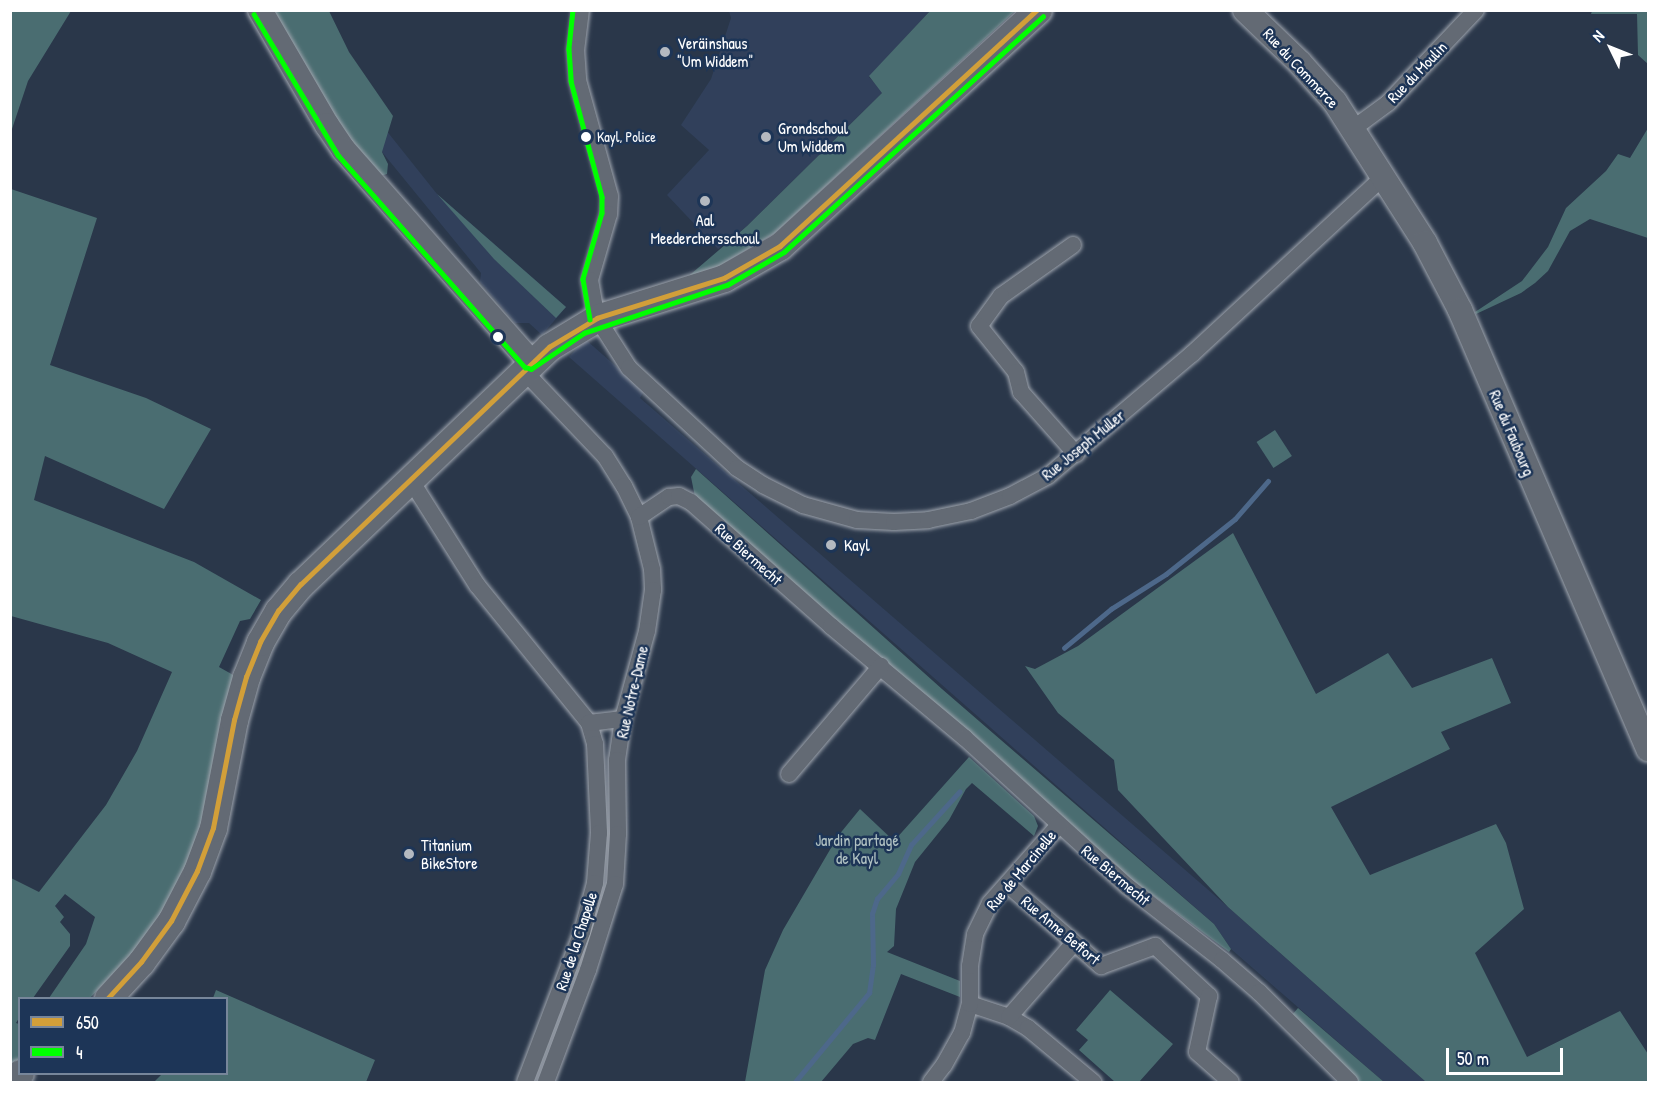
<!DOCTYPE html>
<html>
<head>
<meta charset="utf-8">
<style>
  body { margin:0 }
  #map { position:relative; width:1659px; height:1093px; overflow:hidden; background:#2a374a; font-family:"Patrick Hand",sans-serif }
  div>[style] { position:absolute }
  .built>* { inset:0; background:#31405b }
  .green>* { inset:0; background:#4a6d71; transform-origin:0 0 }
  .stream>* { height:4.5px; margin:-2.25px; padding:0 2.25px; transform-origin:2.25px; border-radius:2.25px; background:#4d688a }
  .roads { filter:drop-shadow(0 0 2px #9fa5ae) drop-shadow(0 0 2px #9fa5ae) }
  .minor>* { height:16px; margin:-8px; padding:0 8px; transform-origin:8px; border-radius:8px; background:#636a74 }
  .secondary>* { height:24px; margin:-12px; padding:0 12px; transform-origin:12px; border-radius:12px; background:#636a74 }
  .primary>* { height:27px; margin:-13.5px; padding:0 13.5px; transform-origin:13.5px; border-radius:13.5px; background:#636a74 }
  .bus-1>* { height:4.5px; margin:-2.25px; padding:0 2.25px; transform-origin:2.25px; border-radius:2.25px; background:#d29f39 }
  .bus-2>* { height:4.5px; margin:-2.25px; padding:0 2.25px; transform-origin:2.25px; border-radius:2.25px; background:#0f0 }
  .dots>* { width:16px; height:16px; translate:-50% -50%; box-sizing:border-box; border:3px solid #1d3557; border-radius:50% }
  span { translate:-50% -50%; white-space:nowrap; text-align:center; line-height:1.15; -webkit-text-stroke:5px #1d3557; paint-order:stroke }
  .bus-label { font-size:14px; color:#fff }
  .left { translate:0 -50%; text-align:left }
  .poi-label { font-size:16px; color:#fff }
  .street-label { font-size:16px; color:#fff }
  .park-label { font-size:16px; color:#b0c1c2 }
  .frame { position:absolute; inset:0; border:12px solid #fff; pointer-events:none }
  .legend { position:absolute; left:18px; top:997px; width:210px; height:78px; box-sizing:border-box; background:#1d3557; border:2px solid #77869a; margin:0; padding:8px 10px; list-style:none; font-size:18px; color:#fff }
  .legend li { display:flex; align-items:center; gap:12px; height:30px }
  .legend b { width:30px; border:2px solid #77869a }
  .north { position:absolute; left:1581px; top:18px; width:60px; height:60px; -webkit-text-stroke:4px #1d3557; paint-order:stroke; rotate:313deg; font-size:16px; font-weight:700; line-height:24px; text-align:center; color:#fff }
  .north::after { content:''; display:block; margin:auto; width:21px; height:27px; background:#fff; clip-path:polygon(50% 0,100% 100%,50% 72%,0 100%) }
  .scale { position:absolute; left:1446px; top:1048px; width:117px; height:27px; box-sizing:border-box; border:3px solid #fff; border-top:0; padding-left:8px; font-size:18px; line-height:21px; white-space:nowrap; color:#fff; -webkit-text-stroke:4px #1d3557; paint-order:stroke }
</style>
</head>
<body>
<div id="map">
  <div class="built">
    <i style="clip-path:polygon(729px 11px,930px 11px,869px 77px,883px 92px,747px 226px,718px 249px,667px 195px,709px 150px,681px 125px,711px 79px,731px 18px)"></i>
    <i style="clip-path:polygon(382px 125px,437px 194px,566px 307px,542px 335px,529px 323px,515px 323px,480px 282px,481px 273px,382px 152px)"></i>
    <i style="clip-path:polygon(585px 339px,644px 391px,640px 398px,1228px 907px,1426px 1082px,1384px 1082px,1231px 949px,1214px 924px,569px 357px)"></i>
  </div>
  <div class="green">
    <i style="clip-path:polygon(11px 10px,71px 11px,28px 81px,11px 132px)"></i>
    <i style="clip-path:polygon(270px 11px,329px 11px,349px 52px,393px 116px,382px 152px,388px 164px,387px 174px,377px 177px,338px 131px)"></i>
    <i style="clip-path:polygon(930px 11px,1015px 11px,775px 233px,719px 266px,684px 280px,747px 226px,882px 93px,869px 76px)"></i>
    <i style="clip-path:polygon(1592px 11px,1648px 11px,1648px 64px,1638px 55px,1637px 14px,1591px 14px)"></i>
    <i style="clip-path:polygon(1648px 128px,1648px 238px,1590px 219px,1570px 231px,1548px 271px,1535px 283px,1521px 293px,1476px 314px,1475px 312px,1522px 281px,1548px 247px,1566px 208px,1606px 171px,1618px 154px,1630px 158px)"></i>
    <i style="clip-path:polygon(11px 189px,97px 218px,50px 365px,146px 398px,211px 429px,164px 509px,45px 456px,34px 500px,194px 562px,261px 600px,250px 619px,240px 621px,219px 667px,235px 676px,201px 824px,187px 866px,161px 915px,130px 956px,90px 998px,49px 998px,86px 944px,95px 917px,65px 894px,55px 906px,64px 917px,60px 922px,70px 934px,70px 946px,33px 998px,20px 998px,19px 1018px,16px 1023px,19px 1024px,19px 1060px,11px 1067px,11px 878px,39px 892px,106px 805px,137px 751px,172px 672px,108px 643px,11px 616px)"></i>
    <i style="clip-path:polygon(437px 194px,566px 307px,556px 318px,494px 259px)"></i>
    <i style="left:1275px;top:430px;width:31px;height:22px;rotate:57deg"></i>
    <i style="clip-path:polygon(696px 469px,942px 689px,1214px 924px,1231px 949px,1229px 952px,1131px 879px,695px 497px,691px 477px)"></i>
    <i style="clip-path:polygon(1233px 533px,1316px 694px,1388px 653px,1412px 688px,1492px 658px,1511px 703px,1441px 732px,1450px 749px,1331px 807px,1370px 875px,1496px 824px,1506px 843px,1524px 909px,1475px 953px,1527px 1057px,1620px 1011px,1648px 1054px,1648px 1082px,1426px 1082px,1228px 907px,1118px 790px,1114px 760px,1058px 713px,1025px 666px,1035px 669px,1078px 646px)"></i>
    <i style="clip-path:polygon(969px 757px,1034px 816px,1038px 826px,1034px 836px,972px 783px,966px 789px,949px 820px,915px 862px,896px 909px,894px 946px,887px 952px,960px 981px,960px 997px,901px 974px,875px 1040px,868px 1038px,853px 1044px,821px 1082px,745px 1082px,765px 970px,783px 930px,838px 836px,860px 809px,894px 841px)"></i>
    <i style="clip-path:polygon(216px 990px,375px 1060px,366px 1082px,154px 1082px,162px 1074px,226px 1074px,226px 998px,213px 998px)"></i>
    <i style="clip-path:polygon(1110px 990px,1173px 1044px,1139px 1082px,1115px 1082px,1079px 1050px,1088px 1040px,1076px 1030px)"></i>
    <i style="clip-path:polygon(1298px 1008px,1384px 1082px,1352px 1082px,1292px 1015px)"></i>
  </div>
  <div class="stream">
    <i style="left:1064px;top:648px;width:61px;rotate:-39.7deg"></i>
    <i style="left:1111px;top:609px;width:65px;rotate:-32.5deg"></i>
    <i style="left:1166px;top:574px;width:88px;rotate:-38.6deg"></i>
    <i style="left:1235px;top:519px;width:50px;rotate:-49deg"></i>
    <i style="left:795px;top:1082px;width:116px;rotate:-50.3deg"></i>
    <i style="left:869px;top:993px;width:28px;rotate:-82deg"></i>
    <i style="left:873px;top:965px;width:51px;rotate:-91.1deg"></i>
    <i style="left:872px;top:914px;width:16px;rotate:-72deg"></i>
    <i style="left:877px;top:899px;width:33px;rotate:-50deg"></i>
    <i style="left:898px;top:874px;width:32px;rotate:-66deg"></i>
    <i style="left:911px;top:845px;width:72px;rotate:-47.8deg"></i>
  </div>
  <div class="roads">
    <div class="minor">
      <i style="left:581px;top:10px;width:39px;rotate:97deg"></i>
      <i style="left:576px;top:49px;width:31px;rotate:86deg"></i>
      <i style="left:578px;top:80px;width:120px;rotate:74.6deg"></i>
      <i style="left:610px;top:196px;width:18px;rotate:93deg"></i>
      <i style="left:609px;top:214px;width:69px;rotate:106.1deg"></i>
      <i style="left:590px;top:280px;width:39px;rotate:80deg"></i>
      <i style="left:597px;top:318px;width:59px;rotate:57.4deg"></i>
      <i style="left:629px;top:368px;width:147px;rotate:42.8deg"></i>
      <i style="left:737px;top:468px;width:31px;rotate:33deg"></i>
      <i style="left:763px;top:485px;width:45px;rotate:26.6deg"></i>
      <i style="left:803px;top:505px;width:56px;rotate:15.5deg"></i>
      <i style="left:857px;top:520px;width:37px;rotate:3deg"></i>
      <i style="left:894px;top:522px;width:34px;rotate:-3deg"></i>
      <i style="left:928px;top:520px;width:44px;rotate:-11.8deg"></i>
      <i style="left:971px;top:511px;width:42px;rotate:-21deg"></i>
      <i style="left:1010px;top:496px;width:43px;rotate:-27.8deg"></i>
      <i style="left:1048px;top:476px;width:189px;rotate:-40.3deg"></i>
      <i style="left:1192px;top:354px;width:262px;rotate:-42.8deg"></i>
      <i style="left:1354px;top:128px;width:42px;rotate:-36.3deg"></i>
      <i style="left:1388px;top:103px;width:128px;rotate:-46.6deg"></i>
      <i style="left:1073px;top:245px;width:88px;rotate:144.7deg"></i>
      <i style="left:1001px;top:296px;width:37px;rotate:126deg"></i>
      <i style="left:979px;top:326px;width:59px;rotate:51.2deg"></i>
      <i style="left:1016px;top:372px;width:21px;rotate:76deg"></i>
      <i style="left:1021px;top:392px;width:83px;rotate:48.4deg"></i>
      <i style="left:523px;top:370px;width:119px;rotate:46.4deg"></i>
      <i style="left:605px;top:456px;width:36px;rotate:58deg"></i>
      <i style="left:624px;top:486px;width:34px;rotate:64deg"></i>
      <i style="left:639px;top:517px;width:54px;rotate:76deg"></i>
      <i style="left:652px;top:569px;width:21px;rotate:87deg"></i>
      <i style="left:653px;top:590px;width:41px;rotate:98.3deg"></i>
      <i style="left:647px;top:631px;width:91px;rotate:105.3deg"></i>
      <i style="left:623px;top:719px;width:41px;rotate:98.3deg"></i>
      <i style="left:617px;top:760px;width:74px;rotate:89.2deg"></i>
      <i style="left:618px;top:834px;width:50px;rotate:93.4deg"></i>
      <i style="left:615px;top:884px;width:90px;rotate:107.4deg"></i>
      <i style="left:588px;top:970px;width:120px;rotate:110.6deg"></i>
      <i style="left:410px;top:479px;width:125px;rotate:57.7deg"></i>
      <i style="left:477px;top:585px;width:178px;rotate:50.9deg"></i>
      <i style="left:589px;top:723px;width:22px;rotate:74deg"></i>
      <i style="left:595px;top:744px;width:89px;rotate:87.4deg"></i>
      <i style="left:599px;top:833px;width:50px;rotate:94.6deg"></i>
      <i style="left:595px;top:883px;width:51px;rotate:104.9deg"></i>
      <i style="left:582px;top:932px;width:160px;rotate:110.8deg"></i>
      <i style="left:639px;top:517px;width:36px;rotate:-34deg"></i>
      <i style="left:669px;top:497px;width:10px;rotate:-6deg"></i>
      <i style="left:679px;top:496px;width:13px;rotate:27deg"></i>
      <i style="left:691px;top:502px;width:187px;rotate:41.5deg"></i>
      <i style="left:831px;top:626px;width:175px;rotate:39.9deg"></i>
      <i style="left:965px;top:738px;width:219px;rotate:42.4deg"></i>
      <i style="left:1127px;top:886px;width:120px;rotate:37.9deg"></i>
      <i style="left:1222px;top:960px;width:49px;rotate:40.9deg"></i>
      <i style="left:1259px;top:992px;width:128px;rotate:44.7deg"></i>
      <i style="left:589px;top:723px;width:34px;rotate:-7deg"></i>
      <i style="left:789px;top:774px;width:142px;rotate:-49.6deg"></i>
      <i style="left:1007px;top:884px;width:125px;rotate:41.1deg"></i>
      <i style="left:1101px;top:966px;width:58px;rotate:-20.3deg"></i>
      <i style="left:1155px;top:946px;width:74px;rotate:42.8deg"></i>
      <i style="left:1209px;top:996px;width:57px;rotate:102.1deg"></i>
      <i style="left:1197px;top:1052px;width:45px;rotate:41.4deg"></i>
      <i style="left:970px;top:1004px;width:41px;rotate:18.4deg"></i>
      <i style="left:1009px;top:1017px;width:22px;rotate:30deg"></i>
      <i style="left:1028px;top:1028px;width:85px;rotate:39.7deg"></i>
      <i style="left:1009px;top:1017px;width:98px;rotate:-48.7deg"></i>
      <i style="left:931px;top:1082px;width:21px;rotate:-53deg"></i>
      <i style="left:944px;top:1065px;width:37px;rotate:-61deg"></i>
      <i style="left:962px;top:1033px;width:30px;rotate:-75deg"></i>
      <i style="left:970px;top:1004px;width:38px;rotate:-90deg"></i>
      <i style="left:970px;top:966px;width:32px;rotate:-81deg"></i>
      <i style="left:975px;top:934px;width:34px;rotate:-64deg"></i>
      <i style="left:990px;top:903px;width:104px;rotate:-48.5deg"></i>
    </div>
    <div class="secondary">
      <i style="left:260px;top:10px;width:133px;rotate:59.8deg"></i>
      <i style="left:327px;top:125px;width:30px;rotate:56deg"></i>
      <i style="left:344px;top:150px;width:283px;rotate:48.6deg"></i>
      <i style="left:1245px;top:10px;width:76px;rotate:43.9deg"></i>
      <i style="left:1300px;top:63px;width:52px;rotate:48.1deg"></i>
      <i style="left:1335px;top:102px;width:167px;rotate:57.4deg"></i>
      <i style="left:1425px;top:243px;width:76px;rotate:62.4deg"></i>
      <i style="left:1460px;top:310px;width:478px;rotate:66.8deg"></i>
    </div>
    <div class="primary">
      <i style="left:108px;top:998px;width:49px;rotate:-47.5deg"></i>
      <i style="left:141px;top:962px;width:51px;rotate:-53.8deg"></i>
      <i style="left:171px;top:921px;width:56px;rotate:-62.5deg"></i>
      <i style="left:197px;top:871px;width:46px;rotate:-69.6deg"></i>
      <i style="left:213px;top:828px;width:110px;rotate:-79deg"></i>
      <i style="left:234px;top:720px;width:45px;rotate:-74.4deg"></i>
      <i style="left:246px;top:677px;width:38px;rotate:-68deg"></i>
      <i style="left:260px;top:642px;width:36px;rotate:-60deg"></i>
      <i style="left:278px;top:611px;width:35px;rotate:-50deg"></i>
      <i style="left:301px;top:584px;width:343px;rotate:-43.7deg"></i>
      <i style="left:549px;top:347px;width:56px;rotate:-31.1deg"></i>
      <i style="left:597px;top:318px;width:133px;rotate:-17.5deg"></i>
      <i style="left:724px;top:278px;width:64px;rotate:-29.7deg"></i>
      <i style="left:780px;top:246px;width:350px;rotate:-42.5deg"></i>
      <i style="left:10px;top:1080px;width:12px;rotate:-35deg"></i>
    </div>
  </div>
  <div class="bus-1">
    <i style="left:108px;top:998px;width:49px;rotate:-47.5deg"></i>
    <i style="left:141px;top:962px;width:51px;rotate:-53.8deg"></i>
    <i style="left:171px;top:921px;width:56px;rotate:-62.5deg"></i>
    <i style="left:197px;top:871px;width:46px;rotate:-69.6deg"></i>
    <i style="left:213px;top:828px;width:110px;rotate:-79deg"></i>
    <i style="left:234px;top:720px;width:45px;rotate:-74.4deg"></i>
    <i style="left:246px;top:677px;width:38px;rotate:-68deg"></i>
    <i style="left:260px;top:642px;width:36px;rotate:-60deg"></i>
    <i style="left:278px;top:611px;width:35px;rotate:-50deg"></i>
    <i style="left:301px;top:584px;width:343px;rotate:-43.7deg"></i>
    <i style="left:549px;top:347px;width:56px;rotate:-31.1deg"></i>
    <i style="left:597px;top:318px;width:133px;rotate:-17.5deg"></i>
    <i style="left:724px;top:278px;width:64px;rotate:-29.7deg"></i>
    <i style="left:780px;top:246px;width:349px;rotate:-42.6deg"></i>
  </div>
  <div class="bus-2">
    <i style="left:573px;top:10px;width:39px;rotate:96deg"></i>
    <i style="left:569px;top:49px;width:32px;rotate:86deg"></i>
    <i style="left:571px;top:81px;width:120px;rotate:75deg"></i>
    <i style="left:602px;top:197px;width:16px;rotate:90deg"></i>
    <i style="left:602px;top:213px;width:69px;rotate:106.1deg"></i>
    <i style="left:583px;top:279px;width:41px;rotate:80.1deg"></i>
    <i style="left:254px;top:14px;width:164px;rotate:59.2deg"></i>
    <i style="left:338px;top:155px;width:283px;rotate:48.6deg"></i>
    <i style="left:525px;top:367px;width:6px;rotate:18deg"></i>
    <i style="left:531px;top:369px;width:64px;rotate:-34.2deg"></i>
    <i style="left:584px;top:333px;width:151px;rotate:-18.6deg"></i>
    <i style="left:727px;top:285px;width:66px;rotate:-30.1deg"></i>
    <i style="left:784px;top:252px;width:350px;rotate:-42.3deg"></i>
  </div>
  <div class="dots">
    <i style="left:665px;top:52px;background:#b4b9c0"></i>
    <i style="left:586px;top:137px;background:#fff"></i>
    <i style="left:766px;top:137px;background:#b4b9c0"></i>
    <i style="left:705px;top:201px;background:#b4b9c0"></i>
    <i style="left:498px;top:337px;background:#fff"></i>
    <i style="left:831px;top:545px;background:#b4b9c0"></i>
    <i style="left:409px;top:854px;background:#b4b9c0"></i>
  </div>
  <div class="bus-label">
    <span class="left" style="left:597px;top:137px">Kayl, Police</span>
  </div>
  <div class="poi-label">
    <span class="left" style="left:677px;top:52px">Veräinshaus<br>"Um Widdem"</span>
    <span class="left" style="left:778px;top:137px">Grondschoul<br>Um Widdem</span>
    <span style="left:705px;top:229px">Aal<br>Meederchersschoul</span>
    <span class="left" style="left:844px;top:545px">Kayl</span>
    <span class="left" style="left:421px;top:854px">Titanium<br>BikeStore</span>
  </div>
  <div class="street-label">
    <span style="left:1301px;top:68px;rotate:47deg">Rue du Commerce</span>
    <span style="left:1417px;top:72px;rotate:-46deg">Rue du Moulin</span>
    <span style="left:1512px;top:433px;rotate:67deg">Rue du Faubourg</span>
    <span style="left:1083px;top:445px;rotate:-39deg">Rue Joseph Muller</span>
    <span style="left:749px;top:554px;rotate:42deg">Rue Biermecht</span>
    <span style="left:632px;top:692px;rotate:-77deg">Rue Notre-Dame</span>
    <span style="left:1021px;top:870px;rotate:-50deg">Rue de Marcinelle</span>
    <span style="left:1116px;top:875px;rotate:40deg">Rue Biermecht</span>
    <span style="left:1061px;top:930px;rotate:40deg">Rue Anne Beffort</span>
    <span style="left:576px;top:941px;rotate:-72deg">Rue de la Chapelle</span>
  </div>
  <div class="park-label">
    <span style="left:857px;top:849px">Jardin partagé<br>de Kayl</span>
  </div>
  <div class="frame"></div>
  <ul class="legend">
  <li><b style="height:8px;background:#d29f39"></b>650</li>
  <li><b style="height:8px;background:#0f0"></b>4</li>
  </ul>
  <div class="north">N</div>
  <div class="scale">50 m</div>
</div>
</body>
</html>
